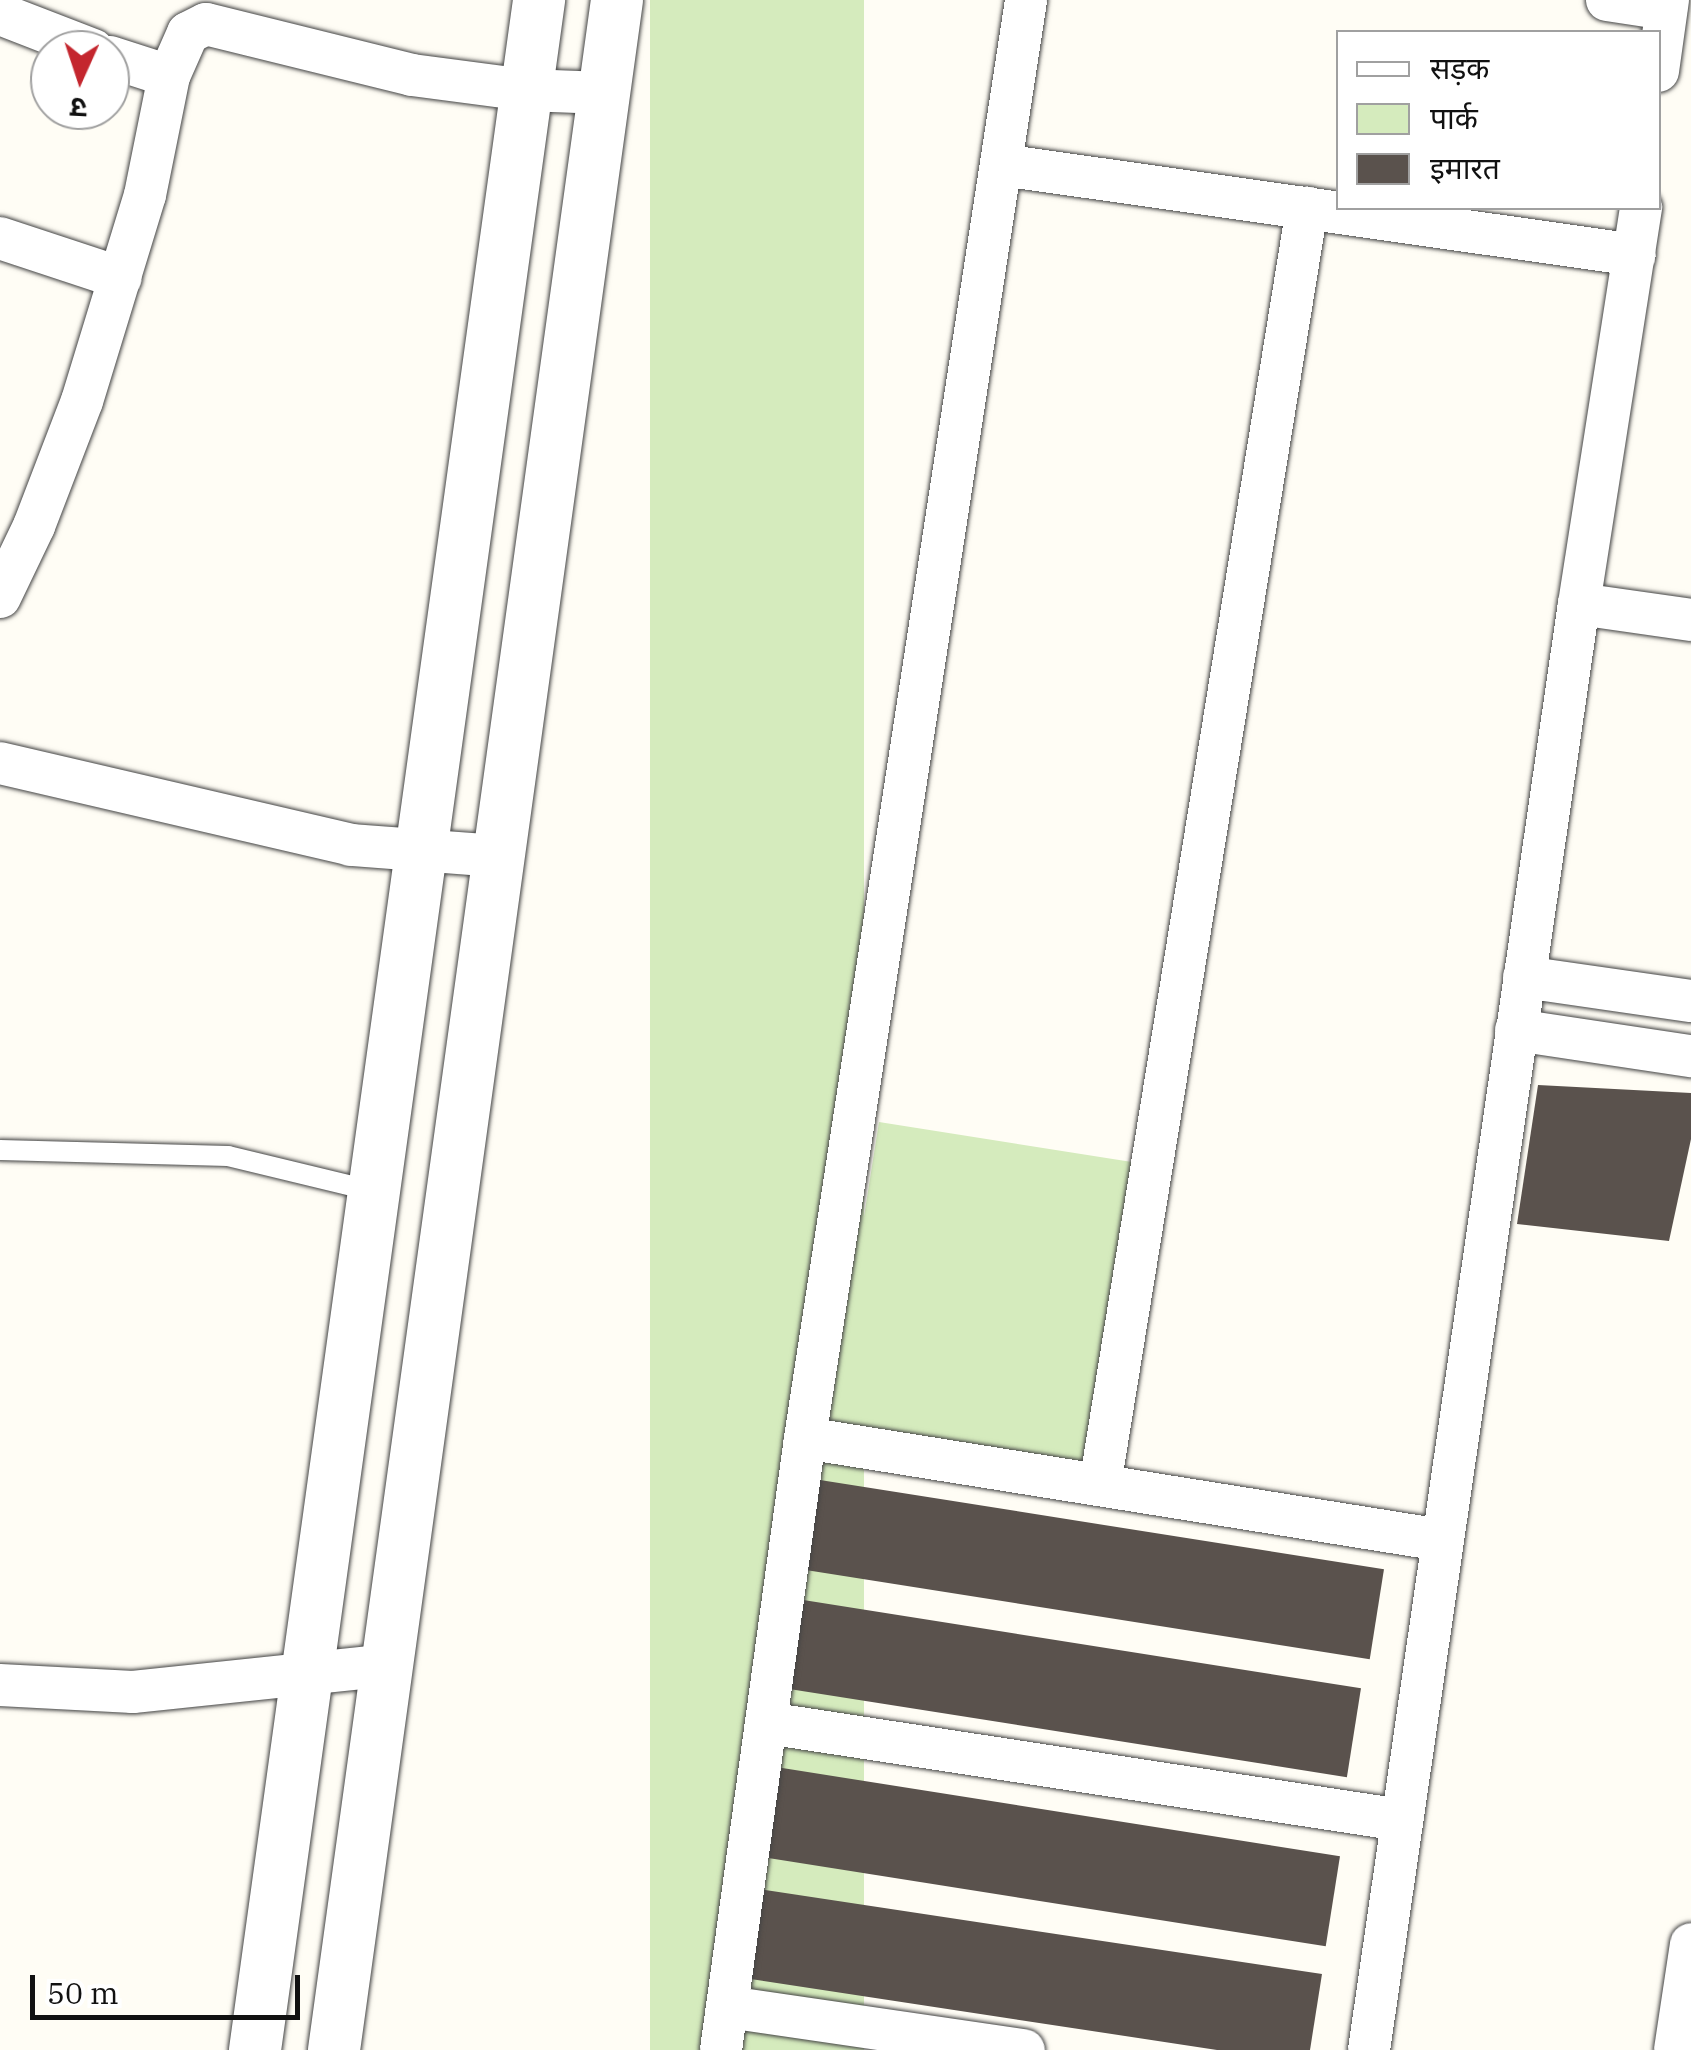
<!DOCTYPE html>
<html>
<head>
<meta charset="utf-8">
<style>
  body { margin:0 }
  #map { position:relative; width:1691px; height:2050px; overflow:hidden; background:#fffdf5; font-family:"IBM Plex Serif","Noto Sans Devanagari",serif }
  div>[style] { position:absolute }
  .green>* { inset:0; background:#d5ebbd; transform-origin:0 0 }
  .building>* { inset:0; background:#5a524d; transform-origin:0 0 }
  .roads { filter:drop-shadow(0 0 2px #444) drop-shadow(0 0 2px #444) }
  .service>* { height:20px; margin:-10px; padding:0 10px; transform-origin:10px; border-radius:10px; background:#fff }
  .minor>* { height:42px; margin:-21px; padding:0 21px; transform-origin:21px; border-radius:21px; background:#fff }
  .tertiary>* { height:52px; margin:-26px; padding:0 26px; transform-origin:26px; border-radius:26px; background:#fff }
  span { translate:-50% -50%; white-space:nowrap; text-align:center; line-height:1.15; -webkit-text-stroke:10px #fff; paint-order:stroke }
  .legend { position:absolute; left:1336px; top:30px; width:325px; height:180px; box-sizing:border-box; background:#fff; border:2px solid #a0a0a0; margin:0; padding:12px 18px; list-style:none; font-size:30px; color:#111 }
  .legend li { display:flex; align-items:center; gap:20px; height:50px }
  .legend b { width:50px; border:2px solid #a0a0a0 }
  .north { position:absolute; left:30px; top:30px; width:100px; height:100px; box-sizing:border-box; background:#fff; border:2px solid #a0a0a0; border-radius:50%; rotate:183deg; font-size:28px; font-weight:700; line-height:40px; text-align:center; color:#111 }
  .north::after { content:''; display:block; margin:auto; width:35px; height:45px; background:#c4262e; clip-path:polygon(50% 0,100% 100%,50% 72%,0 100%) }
  .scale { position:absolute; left:30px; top:1975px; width:270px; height:45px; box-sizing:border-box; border:5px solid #111; border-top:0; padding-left:12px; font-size:30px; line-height:35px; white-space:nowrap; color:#111; -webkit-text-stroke:8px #fff; paint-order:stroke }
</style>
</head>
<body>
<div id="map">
  <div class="green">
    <i style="left:650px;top:0;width:214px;height:2070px"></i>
    <i style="left:879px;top:1122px;width:256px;height:306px;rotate:9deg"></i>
  </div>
  <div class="building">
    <i style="clip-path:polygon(1538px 1085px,1691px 1093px,1691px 1139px,1669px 1241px,1517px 1224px)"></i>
    <i style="left:820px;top:1480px;width:571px;height:91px;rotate:9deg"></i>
    <i style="left:797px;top:1599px;width:571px;height:90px;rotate:9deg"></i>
    <i style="left:776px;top:1767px;width:571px;height:91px;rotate:9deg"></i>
    <i style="clip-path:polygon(758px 1889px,1322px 1974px,1310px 2050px,1217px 2050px,744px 1978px)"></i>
  </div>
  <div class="roads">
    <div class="service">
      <i style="left:0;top:1150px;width:228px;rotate:1.5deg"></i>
      <i style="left:228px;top:1156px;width:149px;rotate:13.6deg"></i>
    </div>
    <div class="minor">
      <i style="left:1607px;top:0;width:60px;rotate:8.7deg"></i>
      <i style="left:0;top:14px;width:100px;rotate:21.2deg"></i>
      <i style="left:110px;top:57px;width:62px;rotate:17.9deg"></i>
      <i style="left:1658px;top:71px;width:72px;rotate:-82deg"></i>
      <i style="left:1002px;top:165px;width:639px;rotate:8.09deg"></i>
      <i style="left:0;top:238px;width:127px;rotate:18.3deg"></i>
      <i style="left:0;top:597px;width:79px;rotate:-64.4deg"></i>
      <i style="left:34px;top:526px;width:134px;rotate:-69deg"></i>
      <i style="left:82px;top:401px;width:215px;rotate:-73deg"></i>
      <i style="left:145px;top:195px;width:121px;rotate:-78.6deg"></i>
      <i style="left:169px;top:76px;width:47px;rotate:-66.2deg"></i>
      <i style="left:188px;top:33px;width:20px;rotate:-27deg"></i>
      <i style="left:206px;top:24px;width:212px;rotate:13.9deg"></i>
      <i style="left:412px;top:75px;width:115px;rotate:7.5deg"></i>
      <i style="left:526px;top:90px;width:78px;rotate:2.2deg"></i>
      <i style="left:1579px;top:604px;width:113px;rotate:8.1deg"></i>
      <i style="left:0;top:763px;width:360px;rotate:13.1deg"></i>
      <i style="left:351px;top:845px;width:146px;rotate:4.3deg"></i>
      <i style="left:1524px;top:977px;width:169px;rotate:8.2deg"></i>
      <i style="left:1516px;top:1030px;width:177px;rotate:8.5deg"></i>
      <i style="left:805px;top:1438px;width:644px;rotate:9.11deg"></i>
      <i style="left:1100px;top:1485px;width:1294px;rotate:-80.79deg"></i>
      <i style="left:0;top:1685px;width:133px;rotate:3deg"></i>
      <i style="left:133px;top:1692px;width:256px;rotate:-6deg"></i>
      <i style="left:767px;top:1723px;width:641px;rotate:8.7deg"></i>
      <i style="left:728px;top:2007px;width:299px;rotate:8.3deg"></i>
      <i style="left:721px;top:2050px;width:618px;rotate:-82.18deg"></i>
      <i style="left:805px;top:1438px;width:1455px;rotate:-81.26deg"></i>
      <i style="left:1369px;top:2050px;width:1461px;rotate:-81.74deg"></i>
      <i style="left:1579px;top:604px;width:401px;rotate:-81.1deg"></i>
      <i style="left:1675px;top:2050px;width:107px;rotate:-81.4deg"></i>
    </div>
    <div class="tertiary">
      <i style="left:255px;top:2050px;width:2070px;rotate:-82.11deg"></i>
      <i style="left:334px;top:2050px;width:2069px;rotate:-82.14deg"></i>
    </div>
  </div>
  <ul class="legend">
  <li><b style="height:12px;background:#fff"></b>सड़क</li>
  <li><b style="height:28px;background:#d5ebbd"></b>पार्क</li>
  <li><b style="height:28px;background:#5a524d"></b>इमारत</li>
  </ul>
  <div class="north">उ</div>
  <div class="scale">50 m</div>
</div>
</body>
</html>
